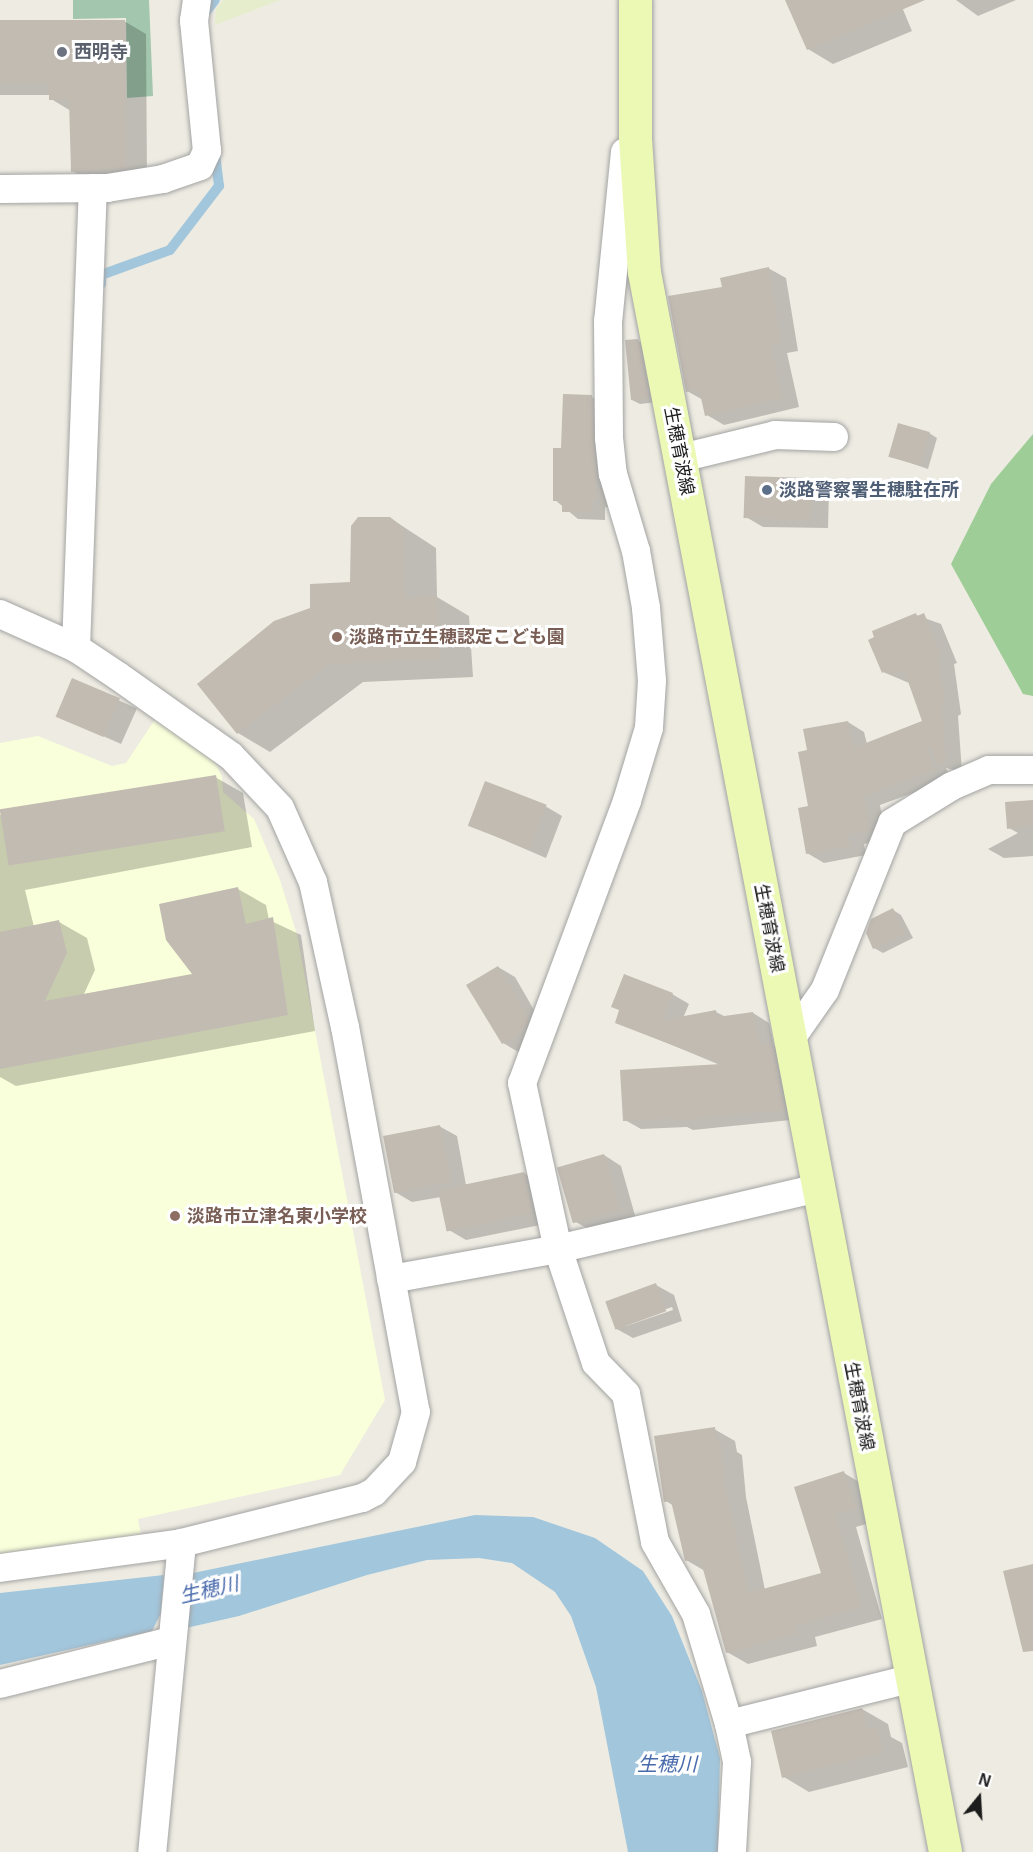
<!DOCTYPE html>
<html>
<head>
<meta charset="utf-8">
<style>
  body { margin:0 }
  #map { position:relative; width:1033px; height:1852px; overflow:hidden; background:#eeece2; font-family:Helvetica,"Noto Sans JP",sans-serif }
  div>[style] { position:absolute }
  .education>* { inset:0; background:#f9ffda }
  .farmland>* { inset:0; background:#e6edcd }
  .forest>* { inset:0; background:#9ecd97 }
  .cemetery>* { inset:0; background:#a3c7ae }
  .water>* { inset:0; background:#a2c6dc }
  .shadow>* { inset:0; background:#0003; transform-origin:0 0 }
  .stream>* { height:10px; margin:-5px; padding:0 5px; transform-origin:5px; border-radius:5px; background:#a2c6dc }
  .building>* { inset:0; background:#c2bbb2; transform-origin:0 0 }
  .roads { filter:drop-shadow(0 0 2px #a3a3a3) drop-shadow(0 0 2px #a3a3a3) }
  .minor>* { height:28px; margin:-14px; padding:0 14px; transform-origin:14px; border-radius:14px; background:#fff }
  .secondary>* { height:33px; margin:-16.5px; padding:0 16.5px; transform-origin:16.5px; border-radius:16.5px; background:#ebf9b5 }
  .dots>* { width:16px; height:16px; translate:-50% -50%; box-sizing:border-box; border:3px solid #fff; border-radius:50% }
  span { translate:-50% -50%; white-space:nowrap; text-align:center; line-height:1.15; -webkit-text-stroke:6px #fff; paint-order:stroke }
  .worship-label { font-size:18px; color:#5b616d; font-weight:700 }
  .left { translate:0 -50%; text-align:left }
  .street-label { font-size:18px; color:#1c1c1c }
  .service-label { font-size:18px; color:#4e5e75; font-weight:700 }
  .education-label { font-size:18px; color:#785e54; font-weight:700 }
  .water-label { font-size:20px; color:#496bac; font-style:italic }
  .north { position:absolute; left:949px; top:1768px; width:60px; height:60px; -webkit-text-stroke:4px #fff; paint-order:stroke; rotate:18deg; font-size:16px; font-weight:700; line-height:24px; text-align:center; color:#1c1c1c }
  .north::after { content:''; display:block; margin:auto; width:21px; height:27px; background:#1c1c1c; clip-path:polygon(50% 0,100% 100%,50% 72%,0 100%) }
</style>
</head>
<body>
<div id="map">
  <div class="education">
    <i style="clip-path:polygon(158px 715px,208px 748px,222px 777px,223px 792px,254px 819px,280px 880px,297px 935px,385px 1400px,340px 1475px,138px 1519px,142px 1540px,0 1556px,0 743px,38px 736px,112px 766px,126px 763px)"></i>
  </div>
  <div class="farmland">
    <i style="clip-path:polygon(223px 0,280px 0,215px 25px,216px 9px)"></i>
  </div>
  <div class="forest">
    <i style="clip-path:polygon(1033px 434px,1033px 696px,1023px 694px,951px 564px,991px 484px)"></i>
  </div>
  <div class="cemetery">
    <i style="clip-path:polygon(73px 0,149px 0,153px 96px,127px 98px,126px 18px,73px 19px)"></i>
  </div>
  <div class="water">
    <i style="clip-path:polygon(475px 1515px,533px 1517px,595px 1538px,643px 1571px,672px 1616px,702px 1691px,720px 1758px,718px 1852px,628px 1852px,596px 1687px,571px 1616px,555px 1592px,512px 1563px,479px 1558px,427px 1560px,367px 1575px,239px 1616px,186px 1628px,193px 1573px)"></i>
    <i style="clip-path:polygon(164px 1575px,161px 1613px,152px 1631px,0 1665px,0 1593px)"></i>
  </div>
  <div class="shadow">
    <i style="clip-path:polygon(789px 0,899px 0,912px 31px,833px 64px,808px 49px)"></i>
    <i style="clip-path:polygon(956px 0,1016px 0,978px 16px)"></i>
    <i style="clip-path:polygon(124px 21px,146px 34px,147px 180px,94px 184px,72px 171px,71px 111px,51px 99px,51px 95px,0 95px,0 22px)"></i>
    <i style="clip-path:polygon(768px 268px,786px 278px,798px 351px,787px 353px,799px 407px,724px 425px,707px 415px,703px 400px,687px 391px)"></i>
    <i style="clip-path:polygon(637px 340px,646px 345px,657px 402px,640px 404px,632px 400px)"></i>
    <i style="clip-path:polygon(592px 397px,606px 405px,611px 508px,605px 507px,605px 520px,578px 519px,555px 500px,562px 450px)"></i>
    <i style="clip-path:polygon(929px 433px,937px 438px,928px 469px,890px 456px)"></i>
    <i style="clip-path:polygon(747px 478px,812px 479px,829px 489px,828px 528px,763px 527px,746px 517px)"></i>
    <i style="clip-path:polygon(390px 518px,436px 548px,437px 597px,469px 616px,473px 677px,363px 682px,270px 752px,238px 733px,312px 609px,352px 584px)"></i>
    <i style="clip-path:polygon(916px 615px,941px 624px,957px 663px,954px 664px,961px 714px,958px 716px,962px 772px,946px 768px,951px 779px,880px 805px,886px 840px,864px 844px,866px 855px,824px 863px,807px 853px,809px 752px,848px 722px,864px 732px,867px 744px,924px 722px,909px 683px,883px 672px)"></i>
    <i style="left:73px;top:680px;width:70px;height:39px;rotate:24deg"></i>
    <i style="clip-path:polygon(215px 777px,243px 793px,252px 847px,25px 890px,34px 927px,59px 922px,87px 938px,95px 970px,83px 996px,195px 975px,238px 889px,266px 905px,269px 920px,301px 935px,315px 1031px,16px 1086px,0 1077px,0 815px)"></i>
    <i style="clip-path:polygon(1033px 801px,1033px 856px,1004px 858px,988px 849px,1018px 833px,1009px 828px)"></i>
    <i style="clip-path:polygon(545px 806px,562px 816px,546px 858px,469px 825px)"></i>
    <i style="clip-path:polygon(893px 910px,901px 915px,913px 938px,883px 953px,874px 948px)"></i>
    <i style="clip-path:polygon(498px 967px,515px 977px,545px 1029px,520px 1053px,503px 1043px)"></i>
    <i style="clip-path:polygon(672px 994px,689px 1004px,683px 1018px,716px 1012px,726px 1017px,753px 1013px,769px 1023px,774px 1046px,788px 1054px,800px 1119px,693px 1130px,687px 1127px,641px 1129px,625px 1120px,720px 1065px,617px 1022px)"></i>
    <i style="clip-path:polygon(439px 1126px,457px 1136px,466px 1185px,524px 1173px,542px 1184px,550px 1223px,466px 1240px,449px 1230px,441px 1197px,412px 1202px,395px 1192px)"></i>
    <i style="clip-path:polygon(604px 1155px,621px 1166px,636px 1219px,592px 1231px,574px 1221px)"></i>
    <i style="clip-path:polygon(evenodd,656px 1285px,674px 1295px,682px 1321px,633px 1338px,615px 1328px,656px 1285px,672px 1307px,673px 1310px,626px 1326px,626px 1323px,672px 1307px)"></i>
    <i style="clip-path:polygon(714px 1429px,735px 1441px,737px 1452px,742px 1455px,746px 1497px,765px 1590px,823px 1575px,844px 1473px,864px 1485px,876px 1521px,856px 1527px,882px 1619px,815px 1637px,817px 1646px,748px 1664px,727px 1652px,705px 1571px,686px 1560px,674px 1506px,666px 1501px)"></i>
    <i style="clip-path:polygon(862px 1709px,888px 1724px,891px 1737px,902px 1743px,908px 1767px,809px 1792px,784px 1777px)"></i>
  </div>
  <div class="stream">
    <i style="left:202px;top:17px;width:21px;rotate:-53deg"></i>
    <i style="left:101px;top:284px;width:9px;rotate:-90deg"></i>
    <i style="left:101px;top:275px;width:73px;rotate:-19.9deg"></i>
    <i style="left:170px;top:250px;width:81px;rotate:-52.6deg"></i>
    <i style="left:219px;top:186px;width:34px;rotate:-97deg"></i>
  </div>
  <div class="building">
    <i style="clip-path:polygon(785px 0,925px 0,807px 50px)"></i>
    <i style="clip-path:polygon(0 20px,125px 20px,126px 168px,71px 172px,69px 100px,49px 100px,49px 83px,0 83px)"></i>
    <i style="clip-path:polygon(769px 267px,781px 342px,770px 343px,783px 398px,705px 416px,699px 389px,686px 392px,668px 296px,722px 287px,720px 278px)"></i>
    <i style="clip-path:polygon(638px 339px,649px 398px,631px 400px,625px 340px)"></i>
    <i style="clip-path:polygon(563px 394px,592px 395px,597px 500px,591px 500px,591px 512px,562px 512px,562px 501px,553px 501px,553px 448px,561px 448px)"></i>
    <i style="left:898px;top:423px;width:33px;height:35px;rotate:16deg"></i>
    <i style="left:745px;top:476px;width:67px;height:42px;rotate:2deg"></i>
    <i style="clip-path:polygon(358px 517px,390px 517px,404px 528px,405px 598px,437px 595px,441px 659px,329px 664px,237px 734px,197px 684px,274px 621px,310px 608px,310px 584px,350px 582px,351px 526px)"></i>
    <i style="clip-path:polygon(916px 613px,917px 616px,924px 613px,941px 654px,938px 655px,945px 705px,942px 706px,946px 763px,937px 764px,931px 748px,927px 749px,935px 770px,864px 796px,870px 831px,848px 835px,850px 846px,806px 854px,798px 808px,808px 806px,798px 752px,807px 750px,803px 729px,848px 721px,853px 748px,922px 721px,904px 670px,891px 675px,889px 669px,882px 673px,868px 640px,874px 637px,872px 631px)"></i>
    <i style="left:72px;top:678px;width:52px;height:42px;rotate:23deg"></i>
    <i style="left:216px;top:775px;width:57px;height:219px;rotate:81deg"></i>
    <i style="left:485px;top:781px;width:66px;height:48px;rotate:21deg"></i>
    <i style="clip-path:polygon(1033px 800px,1033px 825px,1007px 829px,1005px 802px)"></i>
    <i style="clip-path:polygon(238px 887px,246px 924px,273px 917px,288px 1015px,0 1069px,0 932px,59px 920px,67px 953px,45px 1001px,192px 974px,166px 940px,159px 904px)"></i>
    <i style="clip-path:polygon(893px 908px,905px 934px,873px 949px,866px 933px,871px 919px)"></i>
    <i style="clip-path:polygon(498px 966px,529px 1018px,523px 1032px,502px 1044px,466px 985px)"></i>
    <i style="clip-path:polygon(624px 974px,673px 993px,663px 1020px,716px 1010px,717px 1017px,753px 1012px,760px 1045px,772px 1043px,785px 1110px,675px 1121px,675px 1118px,623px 1121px,620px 1070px,721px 1064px,615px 1023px,619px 1010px,611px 1007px)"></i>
    <i style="left:440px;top:1125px;width:58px;height:58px;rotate:79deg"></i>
    <i style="left:604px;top:1154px;width:58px;height:49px;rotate:74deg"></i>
    <i style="left:524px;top:1172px;width:42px;height:88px;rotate:78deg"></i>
    <i style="left:656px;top:1283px;width:30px;height:54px;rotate:70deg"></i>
    <i style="clip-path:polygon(715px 1427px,717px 1443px,721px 1442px,725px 1484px,748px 1593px,821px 1573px,794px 1487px,844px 1471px,856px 1509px,836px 1515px,862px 1607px,795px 1626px,797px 1634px,726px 1653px,700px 1558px,685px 1561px,671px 1501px,664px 1502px,654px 1436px)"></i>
    <i style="clip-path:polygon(1033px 1564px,1033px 1651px,1023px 1652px,1003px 1571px)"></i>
    <i style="clip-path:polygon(862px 1708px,868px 1729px,877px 1727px,883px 1753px,782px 1778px,771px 1731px)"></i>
  </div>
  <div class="roads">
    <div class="minor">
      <i style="left:625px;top:152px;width:170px;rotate:95.7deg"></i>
      <i style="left:608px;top:321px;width:117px;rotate:89.5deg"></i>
      <i style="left:609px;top:438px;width:36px;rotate:84deg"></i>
      <i style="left:613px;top:474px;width:80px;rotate:73.4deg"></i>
      <i style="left:636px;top:551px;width:58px;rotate:80deg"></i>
      <i style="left:646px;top:608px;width:73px;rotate:85.3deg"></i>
      <i style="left:652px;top:681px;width:47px;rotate:93.7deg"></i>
      <i style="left:649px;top:728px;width:76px;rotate:106.8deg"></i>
      <i style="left:627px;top:801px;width:301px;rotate:110.4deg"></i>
      <i style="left:522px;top:1083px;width:170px;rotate:77.8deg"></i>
      <i style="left:558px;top:1249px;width:120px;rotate:71.6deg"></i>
      <i style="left:596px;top:1363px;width:43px;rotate:45.9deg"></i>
      <i style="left:626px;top:1394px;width:151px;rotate:78.9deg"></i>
      <i style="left:655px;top:1542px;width:83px;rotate:60.3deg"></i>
      <i style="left:696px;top:1614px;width:115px;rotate:73.3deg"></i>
      <i style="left:729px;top:1724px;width:39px;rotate:78deg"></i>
      <i style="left:737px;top:1762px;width:90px;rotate:93.2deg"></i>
      <i style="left:0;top:189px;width:107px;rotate:-0.5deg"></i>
      <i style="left:107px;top:188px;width:57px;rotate:-9.1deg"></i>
      <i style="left:163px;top:179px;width:39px;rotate:-19deg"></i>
      <i style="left:200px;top:166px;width:17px;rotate:-65deg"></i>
      <i style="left:207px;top:151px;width:131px;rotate:-95.7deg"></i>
      <i style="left:194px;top:21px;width:21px;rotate:-82deg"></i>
      <i style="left:681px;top:458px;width:97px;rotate:-13.7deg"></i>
      <i style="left:775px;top:435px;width:59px;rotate:1.9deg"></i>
      <i style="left:0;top:614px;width:83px;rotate:24.1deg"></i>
      <i style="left:76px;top:648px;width:50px;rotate:33.7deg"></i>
      <i style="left:118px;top:676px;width:138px;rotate:35.3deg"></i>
      <i style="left:231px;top:756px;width:71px;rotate:46.7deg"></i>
      <i style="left:280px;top:808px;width:81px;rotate:66deg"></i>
      <i style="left:313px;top:882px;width:148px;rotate:77.6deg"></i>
      <i style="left:345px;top:1027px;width:391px;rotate:79.6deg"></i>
      <i style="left:416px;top:1412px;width:52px;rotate:105.6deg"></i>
      <i style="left:402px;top:1462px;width:41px;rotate:133deg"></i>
      <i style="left:374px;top:1492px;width:13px;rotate:153deg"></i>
      <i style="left:362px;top:1498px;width:186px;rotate:166deg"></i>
      <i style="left:182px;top:1543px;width:310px;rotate:95.5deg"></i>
      <i style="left:76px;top:648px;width:460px;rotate:-87.9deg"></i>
      <i style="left:790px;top:1040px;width:61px;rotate:-55deg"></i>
      <i style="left:825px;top:990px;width:180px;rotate:-68.1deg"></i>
      <i style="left:892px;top:823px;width:70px;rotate:-31.7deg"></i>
      <i style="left:952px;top:786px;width:40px;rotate:-23.4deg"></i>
      <i style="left:989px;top:770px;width:44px"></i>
      <i style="left:391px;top:1279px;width:170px;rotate:-10.2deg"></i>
      <i style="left:558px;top:1249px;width:267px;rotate:-13.2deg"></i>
      <i style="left:0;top:1568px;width:184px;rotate:-7.8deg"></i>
      <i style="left:0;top:1684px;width:176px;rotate:-14.1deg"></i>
      <i style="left:729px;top:1724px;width:187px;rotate:-14deg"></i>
    </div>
    <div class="secondary">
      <i style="left:635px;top:0;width:138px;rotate:90deg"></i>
      <i style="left:635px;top:138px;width:134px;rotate:86.2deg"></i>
      <i style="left:644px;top:272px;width:1608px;rotate:79.21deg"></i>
    </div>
  </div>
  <div class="dots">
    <i style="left:62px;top:52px;background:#6b7280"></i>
    <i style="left:767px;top:490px;background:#5c6f8a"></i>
    <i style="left:337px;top:637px;background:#8d6e63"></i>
    <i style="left:175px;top:1216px;background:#8d6e63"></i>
  </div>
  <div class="worship-label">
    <span class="left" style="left:74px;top:52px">西明寺</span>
  </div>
  <div class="street-label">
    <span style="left:679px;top:451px;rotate:79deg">生穂育波線</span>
    <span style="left:769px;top:928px;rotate:79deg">生穂育波線</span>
    <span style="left:859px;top:1406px;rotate:79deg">生穂育波線</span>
  </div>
  <div class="service-label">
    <span class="left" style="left:779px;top:490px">淡路警察署生穂駐在所</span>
  </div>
  <div class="education-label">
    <span class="left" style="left:349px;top:637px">淡路市立生穂認定こども園</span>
    <span class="left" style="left:187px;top:1216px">淡路市立津名東小学校</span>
  </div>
  <div class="water-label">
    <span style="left:209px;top:1590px;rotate:-13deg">生穂川</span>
    <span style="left:667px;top:1764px">生穂川</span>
  </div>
  <div class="north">N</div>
</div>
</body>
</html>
